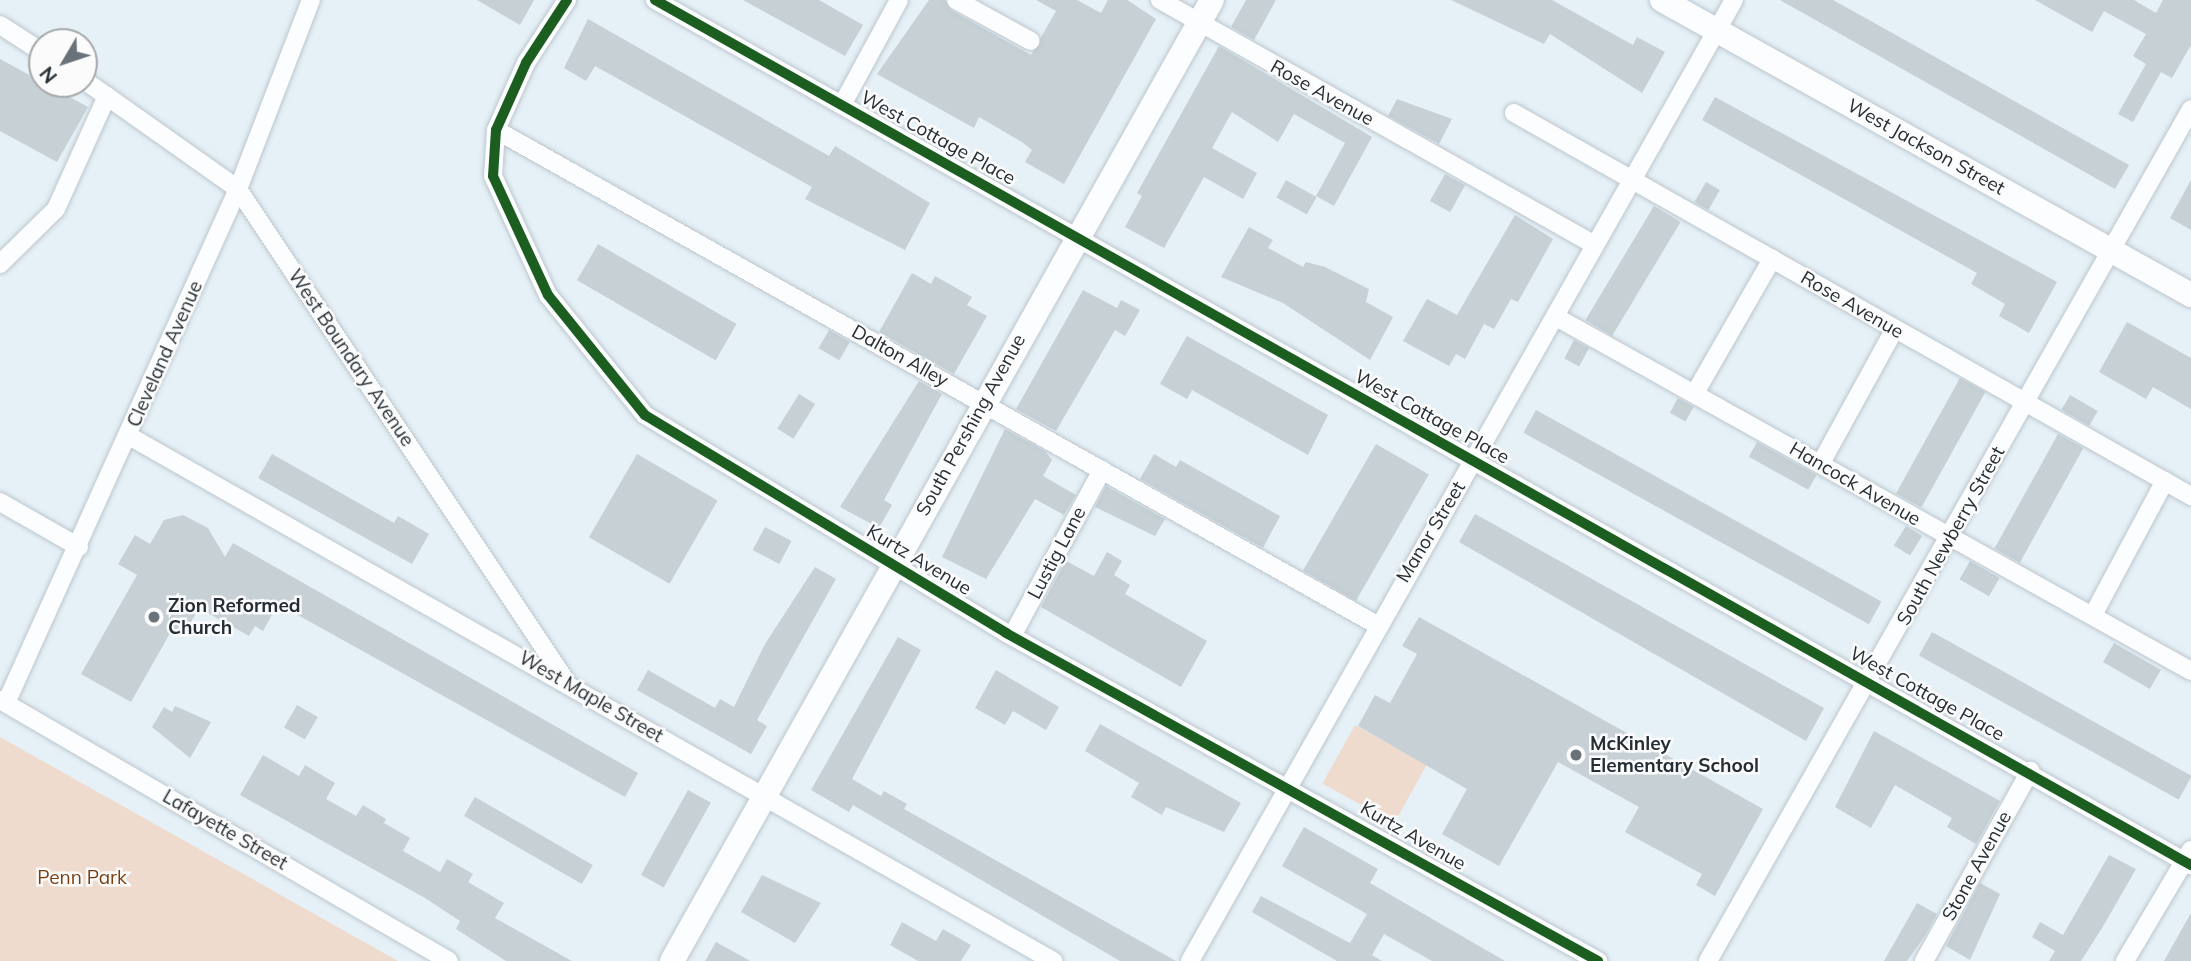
<!DOCTYPE html>
<html>
<head>
<meta charset="utf-8">
<style>
  body { margin:0 }
  #map { position:relative; width:2191px; height:961px; overflow:hidden; background:#e5f0f7; font-family:Mulish,sans-serif }
  div>[style] { position:absolute }
  .green>* { inset:0; background:#efdbce; transform-origin:0 0 }
  .building>* { inset:0; background:#c6d0d5; transform-origin:0 0 }
  .roads { filter:drop-shadow(0 0 2px #bdc6cd) drop-shadow(0 0 2px #bdc6cd) }
  .street>* { height:18px; margin:-9px; padding:0 9px; transform-origin:9px; border-radius:9px; background:#fbfdfe }
  .secondary>* { height:24px; margin:-12px; padding:0 12px; transform-origin:12px; border-radius:12px; background:#fbfdfe }
  .cycleway>* { height:10px; margin:-5px; padding:0 5px; transform-origin:5px; border-radius:5px; background:#1b5e20 }
  .dots>* { width:19px; height:19px; translate:-50% -50%; box-sizing:border-box; border:4px solid #fbfbfb; border-radius:50% }
  span { translate:-50% -50%; white-space:nowrap; text-align:center; line-height:1.15; -webkit-text-stroke:5px #fbfbfb; paint-order:stroke }
  .street-label { font-size:19px; color:#252e34 }
  .poi-label { font-size:19px; color:#252e34; font-weight:700 }
  .left { translate:0 -50%; text-align:left }
  .park-label { font-size:19px; color:#7a3e11 }
  .north { position:absolute; left:28px; top:28px; width:70px; height:70px; box-sizing:border-box; background:#fbfbfb; border:2px solid #a5a9ab; border-radius:50%; rotate:231deg; font-size:19px; font-weight:700; line-height:28px; text-align:center; color:#252e34 }
  .north::after { content:''; display:block; margin:auto; width:24px; height:32px; background:#687278; clip-path:polygon(50% 0,100% 100%,50% 72%,0 100%) }
</style>
</head>
<body>
<div id="map">
  <div class="green">
    <i style="left:1355px;top:725px;width:82px;height:67px;rotate:29deg"></i>
    <i style="clip-path:polygon(0 737px,398px 961px,0 961px)"></i>
  </div>
  <div class="building">
    <i style="clip-path:polygon(477px 0,534px 0,520px 25px)"></i>
    <i style="clip-path:polygon(743px 0,819px 0,863px 25px,845px 56px)"></i>
    <i style="clip-path:polygon(929px 0,945px 0,951px 10px,1031px 55px,1056px 11px,1036px 0,1077px 0,1101px 13px,1108px 0,1127px 0,1156px 19px,1064px 184px,1025px 162px,1032px 150px,1022px 142px,979px 117px,974px 128px,877px 74px)"></i>
    <i style="clip-path:polygon(1246px 0,1276px 0,1254px 40px,1231px 27px)"></i>
    <i style="clip-path:polygon(1451px 0,1552px 0,1633px 45px,1637px 37px,1665px 52px,1642px 93px,1550px 34px,1544px 44px)"></i>
    <i style="clip-path:polygon(1780px 0,1833px 0,2129px 165px,2115px 189px)"></i>
    <i style="clip-path:polygon(2035px 0,2134px 0,2156px 13px,2163px 0,2191px 0,2191px 45px,2172px 78px,2161px 72px,2133px 122px,2118px 114px,2146px 64px,2133px 56px,2146px 34px,2104px 11px,2092px 32px)"></i>
    <i style="clip-path:polygon(588px 19px,829px 156px,835px 146px,930px 203px,905px 250px,805px 199px,812px 187px,595px 66px,586px 81px,564px 68px)"></i>
    <i style="clip-path:polygon(1219px 46px,1372px 137px,1334px 206px,1316px 196px,1345px 143px,1294px 114px,1278px 142px,1232px 112px,1212px 148px,1257px 173px,1243px 199px,1204px 177px,1164px 248px,1125px 227px,1142px 196px,1137px 193px)"></i>
    <i style="clip-path:polygon(0 59px,88px 107px,57px 162px,0 131px)"></i>
    <i style="clip-path:polygon(1715px 97px,2057px 282px,2029px 333px,1999px 316px,2005px 304px,1971px 284px,1977px 273px,1702px 120px)"></i>
    <i style="clip-path:polygon(1397px 99px,1452px 119px,1439px 144px,1388px 116px)"></i>
    <i style="left:1445px;top:174px;width:23px;height:31px;rotate:29deg"></i>
    <i style="left:1286px;top:180px;width:35px;height:20px;rotate:29deg"></i>
    <i style="clip-path:polygon(2191px 180px,2191px 230px,2170px 218px)"></i>
    <i style="left:1706px;top:182px;width:16px;height:23px;rotate:30deg"></i>
    <i style="left:1654px;top:206px;width:31px;height:133px;rotate:31deg"></i>
    <i style="clip-path:polygon(1515px 215px,1553px 239px,1518px 302px,1511px 299px,1494px 329px,1484px 324px,1465px 359px,1456px 354px,1449px 366px,1403px 341px,1427px 299px,1457px 315px)"></i>
    <i style="clip-path:polygon(1249px 227px,1273px 240px,1268px 248px,1303px 267px,1306px 262px,1325px 267px,1369px 289px,1366px 302px,1393px 317px,1370px 360px,1283px 303px,1221px 277px)"></i>
    <i style="left:598px;top:244px;width:160px;height:42px;rotate:30deg"></i>
    <i style="clip-path:polygon(912px 273px,931px 284px,935px 276px,972px 297px,967px 305px,987px 316px,954px 374px,879px 332px)"></i>
    <i style="clip-path:polygon(1083px 290px,1117px 308px,1121px 300px,1140px 310px,1125px 336px,1115px 330px,1056px 431px,1016px 409px)"></i>
    <i style="clip-path:polygon(2127px 322px,2191px 358px,2191px 409px,2153px 387px,2146px 399px,2099px 372px)"></i>
    <i style="left:829px;top:330px;width:24px;height:21px;rotate:30deg"></i>
    <i style="clip-path:polygon(1187px 336px,1328px 415px,1308px 455px,1192px 390px,1187px 399px,1160px 384px)"></i>
    <i style="left:1574px;top:340px;width:17px;height:21px;rotate:28deg"></i>
    <i style="left:1960px;top:378px;width:29px;height:132px;rotate:29deg"></i>
    <i style="clip-path:polygon(919px 381px,942px 394px,884px 500px,892px 505px,879px 528px,840px 507px)"></i>
    <i style="left:799px;top:394px;width:19px;height:41px;rotate:32deg"></i>
    <i style="left:2070px;top:395px;width:32px;height:17px;rotate:30deg"></i>
    <i style="left:1678px;top:398px;width:18px;height:17px;rotate:29deg"></i>
    <i style="left:1536px;top:410px;width:395px;height:26px;rotate:29deg"></i>
    <i style="clip-path:polygon(1005px 429px,1045px 451px,1052px 460px,1043px 476px,1076px 495px,1064px 515px,1035px 499px,986px 579px,942px 557px)"></i>
    <i style="left:2058px;top:434px;width:29px;height:131px;rotate:29deg"></i>
    <i style="left:1757px;top:442px;width:68px;height:17px;rotate:29deg"></i>
    <i style="left:1376px;top:444px;width:61px;height:146px;rotate:30deg"></i>
    <i style="clip-path:polygon(272px 454px,394px 523px,398px 516px,429px 534px,412px 564px,258px 478px)"></i>
    <i style="left:637px;top:454px;width:93px;height:96px;rotate:30deg"></i>
    <i style="clip-path:polygon(1154px 454px,1176px 467px,1180px 460px,1280px 516px,1263px 548px,1140px 479px)"></i>
    <i style="clip-path:polygon(1106px 486px,1165px 519px,1155px 536px,1095px 507px)"></i>
    <i style="clip-path:polygon(1475px 514px,1824px 708px,1806px 741px,1459px 542px)"></i>
    <i style="clip-path:polygon(183px 515px,208px 528px,225px 557px,233px 543px,638px 773px,625px 797px,278px 604px,263px 631px,255px 626px,249px 636px,199px 608px,184px 634px,173px 628px,131px 702px,81px 674px,137px 575px,118px 564px,135px 535px,150px 544px,164px 520px)"></i>
    <i style="left:1906px;top:526px;width:19px;height:23px;rotate:32deg"></i>
    <i style="left:765px;top:527px;width:30px;height:26px;rotate:28deg"></i>
    <i style="clip-path:polygon(1107px 552px,1122px 561px,1114px 575px,1130px 585px,1125px 594px,1207px 641px,1181px 687px,1041px 607px,1066px 561px,1094px 576px)"></i>
    <i style="left:1970px;top:561px;width:34px;height:21px;rotate:30deg"></i>
    <i style="clip-path:polygon(815px 567px,836px 579px,757px 720px,767px 726px,751px 754px,637px 690px,648px 670px,715px 708px,720px 699px,734px 707px,765px 644px)"></i>
    <i style="clip-path:polygon(1419px 617px,1763px 809px,1715px 896px,1696px 885px,1702px 874px,1625px 832px,1639px 807px,1558px 762px,1499px 866px,1442px 834px,1467px 789px,1358px 726px,1375px 695px,1390px 703px,1417px 654px,1402px 646px)"></i>
    <i style="left:1932px;top:632px;width:297px;height:27px;rotate:29deg"></i>
    <i style="clip-path:polygon(898px 637px,921px 650px,852px 779px,881px 796px,884px 791px,907px 804px,904px 809px,1176px 961px,1120px 961px,853px 805px,849px 812px,811px 790px)"></i>
    <i style="left:2114px;top:643px;width:54px;height:22px;rotate:30deg"></i>
    <i style="clip-path:polygon(996px 670px,1059px 707px,1046px 730px,1013px 711px,1005px 725px,975px 708px)"></i>
    <i style="left:297px;top:705px;width:24px;height:26px;rotate:30deg"></i>
    <i style="clip-path:polygon(175px 706px,211px 722px,190px 758px,152px 727px,164px 707px,172px 712px)"></i>
    <i style="clip-path:polygon(1100px 724px,1241px 803px,1224px 832px,1166px 807px,1162px 815px,1131px 797px,1139px 783px,1085px 751px)"></i>
    <i style="clip-path:polygon(1874px 731px,2000px 801px,1976px 844px,1947px 827px,1952px 818px,1895px 785px,1871px 828px,1835px 807px)"></i>
    <i style="clip-path:polygon(263px 755px,299px 776px,305px 765px,335px 783px,326px 799px,356px 816px,363px 805px,386px 819px,384px 823px,410px 838px,403px 851px,440px 872px,447px 859px,473px 874px,468px 882px,504px 903px,495px 918px,572px 961px,506px 961px,456px 929px,460px 921px,425px 898px,240px 795px)"></i>
    <i style="left:688px;top:790px;width:26px;height:97px;rotate:29deg"></i>
    <i style="left:475px;top:797px;width:136px;height:22px;rotate:30deg"></i>
    <i style="clip-path:polygon(1304px 827px,1378px 869px,1370px 883px,1505px 961px,1432px 961px,1384px 934px,1372px 955px,1382px 961px,1337px 961px,1252px 912px,1261px 896px,1350px 943px,1367px 914px,1282px 866px)"></i>
    <i style="clip-path:polygon(2109px 855px,2136px 869px,2102px 928px,2081px 961px,2049px 961px,2055px 951px,2032px 937px,2040px 922px,2063px 935px)"></i>
    <i style="clip-path:polygon(762px 875px,821px 903px,795px 943px,741px 912px)"></i>
    <i style="clip-path:polygon(1980px 883px,2000px 894px,1970px 960px,1946px 946px)"></i>
    <i style="clip-path:polygon(1917px 903px,1937px 914px,1926px 934px,1907px 961px,1884px 961px)"></i>
    <i style="clip-path:polygon(2191px 913px,2191px 961px,2164px 961px)"></i>
    <i style="clip-path:polygon(902px 922px,936px 941px,943px 929px,971px 945px,961px 961px,918px 961px,890px 945px)"></i>
    <i style="clip-path:polygon(716px 942px,750px 961px,705px 961px)"></i>
  </div>
  <div class="roads">
    <div class="street">
      <i style="left:567px;top:0;width:75px;rotate:123.1deg"></i>
      <i style="left:526px;top:63px;width:73px;rotate:114.1deg"></i>
      <i style="left:496px;top:130px;width:46px;rotate:93.7deg"></i>
      <i style="left:493px;top:176px;width:131px;rotate:65.2deg"></i>
      <i style="left:548px;top:295px;width:154px;rotate:51.1deg"></i>
      <i style="left:645px;top:415px;width:422px;rotate:31.1deg"></i>
      <i style="left:1006px;top:633px;width:677px;rotate:28.99deg"></i>
      <i style="left:655px;top:0;width:1763px;rotate:29.39deg"></i>
      <i style="left:956px;top:0;width:85px;rotate:28.7deg"></i>
      <i style="left:1160px;top:0;width:499px;rotate:29.4deg"></i>
      <i style="left:0;top:25px;width:50px;rotate:32.7deg"></i>
      <i style="left:84px;top:80px;width:189px;rotate:35.3deg"></i>
      <i style="left:238px;top:189px;width:591px;rotate:56.31deg"></i>
      <i style="left:842px;top:105px;width:119px;rotate:-61.5deg"></i>
      <i style="left:1514px;top:113px;width:778px;rotate:29.5deg"></i>
      <i style="left:496px;top:130px;width:1011px;rotate:29.33deg"></i>
      <i style="left:0;top:264px;width:78px;rotate:-44.5deg"></i>
      <i style="left:56px;top:209px;width:124px;rotate:-65.7deg"></i>
      <i style="left:1556px;top:317px;width:727px;rotate:29.14deg"></i>
      <i style="left:1695px;top:393px;width:155px;rotate:-60.1deg"></i>
      <i style="left:129px;top:436px;width:1063px;rotate:29.6deg"></i>
      <i style="left:1821px;top:463px;width:152px;rotate:-61.2deg"></i>
      <i style="left:0;top:502px;width:91px;rotate:29.7deg"></i>
      <i style="left:2093px;top:615px;width:152px;rotate:-61.8deg"></i>
      <i style="left:1012px;top:636px;width:189px;rotate:-61.5deg"></i>
      <i style="left:0;top:700px;width:519px;rotate:30.17deg"></i>
      <i style="left:6px;top:703px;width:564px;rotate:-65.71deg"></i>
      <i style="left:238px;top:189px;width:203px;rotate:-68.9deg"></i>
      <i style="left:1190px;top:961px;width:1104px;rotate:-60.49deg"></i>
      <i style="left:1708px;top:961px;width:979px;rotate:-60.45deg"></i>
      <i style="left:1924px;top:961px;width:218px;rotate:-60.8deg"></i>
      <i style="left:2125px;top:961px;width:129px;rotate:-59.3deg"></i>
    </div>
    <div class="secondary">
      <i style="left:1662px;top:0;width:606px;rotate:29.15deg"></i>
      <i style="left:672px;top:961px;width:1102px;rotate:-60.67deg"></i>
    </div>
  </div>
  <div class="cycleway">
    <i style="left:567px;top:0;width:75px;rotate:123.1deg"></i>
    <i style="left:526px;top:63px;width:73px;rotate:114.1deg"></i>
    <i style="left:496px;top:130px;width:46px;rotate:93.7deg"></i>
    <i style="left:493px;top:176px;width:131px;rotate:65.2deg"></i>
    <i style="left:548px;top:295px;width:154px;rotate:51.1deg"></i>
    <i style="left:645px;top:415px;width:422px;rotate:31.1deg"></i>
    <i style="left:1006px;top:633px;width:677px;rotate:28.99deg"></i>
    <i style="left:655px;top:0;width:1763px;rotate:29.39deg"></i>
  </div>
  <div class="dots">
    <i style="left:154px;top:617px;background:#687278"></i>
    <i style="left:1576px;top:755px;background:#687278"></i>
  </div>
  <div class="street-label">
    <span style="left:1322px;top:93px;rotate:29deg">Rose Avenue</span>
    <span style="left:938px;top:138px;rotate:29deg">West Cottage Place</span>
    <span style="left:1926px;top:147px;rotate:29deg">West Jackson Street</span>
    <span style="left:1852px;top:305px;rotate:30deg">Rose Avenue</span>
    <span style="left:165px;top:354px;rotate:-66deg">Cleveland Avenue</span>
    <span style="left:900px;top:356px;rotate:29deg">Dalton Alley</span>
    <span style="left:351px;top:358px;rotate:56deg">West Boundary Avenue</span>
    <span style="left:1432px;top:417px;rotate:29deg">West Cottage Place</span>
    <span style="left:971px;top:425px;rotate:-61deg">South Pershing Avenue</span>
    <span style="left:1855px;top:484px;rotate:30deg">Hancock Avenue</span>
    <span style="left:1431px;top:532px;rotate:-59deg">Manor Street</span>
    <span style="left:1951px;top:536px;rotate:-61deg">South Newberry Street</span>
    <span style="left:1057px;top:553px;rotate:-62deg">Lustig Lane</span>
    <span style="left:919px;top:560px;rotate:31deg">Kurtz Avenue</span>
    <span style="left:1927px;top:694px;rotate:29deg">West Cottage Place</span>
    <span style="left:591px;top:697px;rotate:30deg">West Maple Street</span>
    <span style="left:225px;top:830px;rotate:30deg">Lafayette Street</span>
    <span style="left:1413px;top:836px;rotate:30deg">Kurtz Avenue</span>
    <span style="left:1977px;top:866px;rotate:-61deg">Stone Avenue</span>
  </div>
  <div class="poi-label">
    <span class="left" style="left:168px;top:617px">Zion Reformed<br>Church</span>
    <span class="left" style="left:1590px;top:755px">McKinley<br>Elementary School</span>
  </div>
  <div class="park-label">
    <span style="left:82px;top:878px">Penn Park</span>
  </div>
  <div class="north">N</div>
</div>
</body>
</html>
